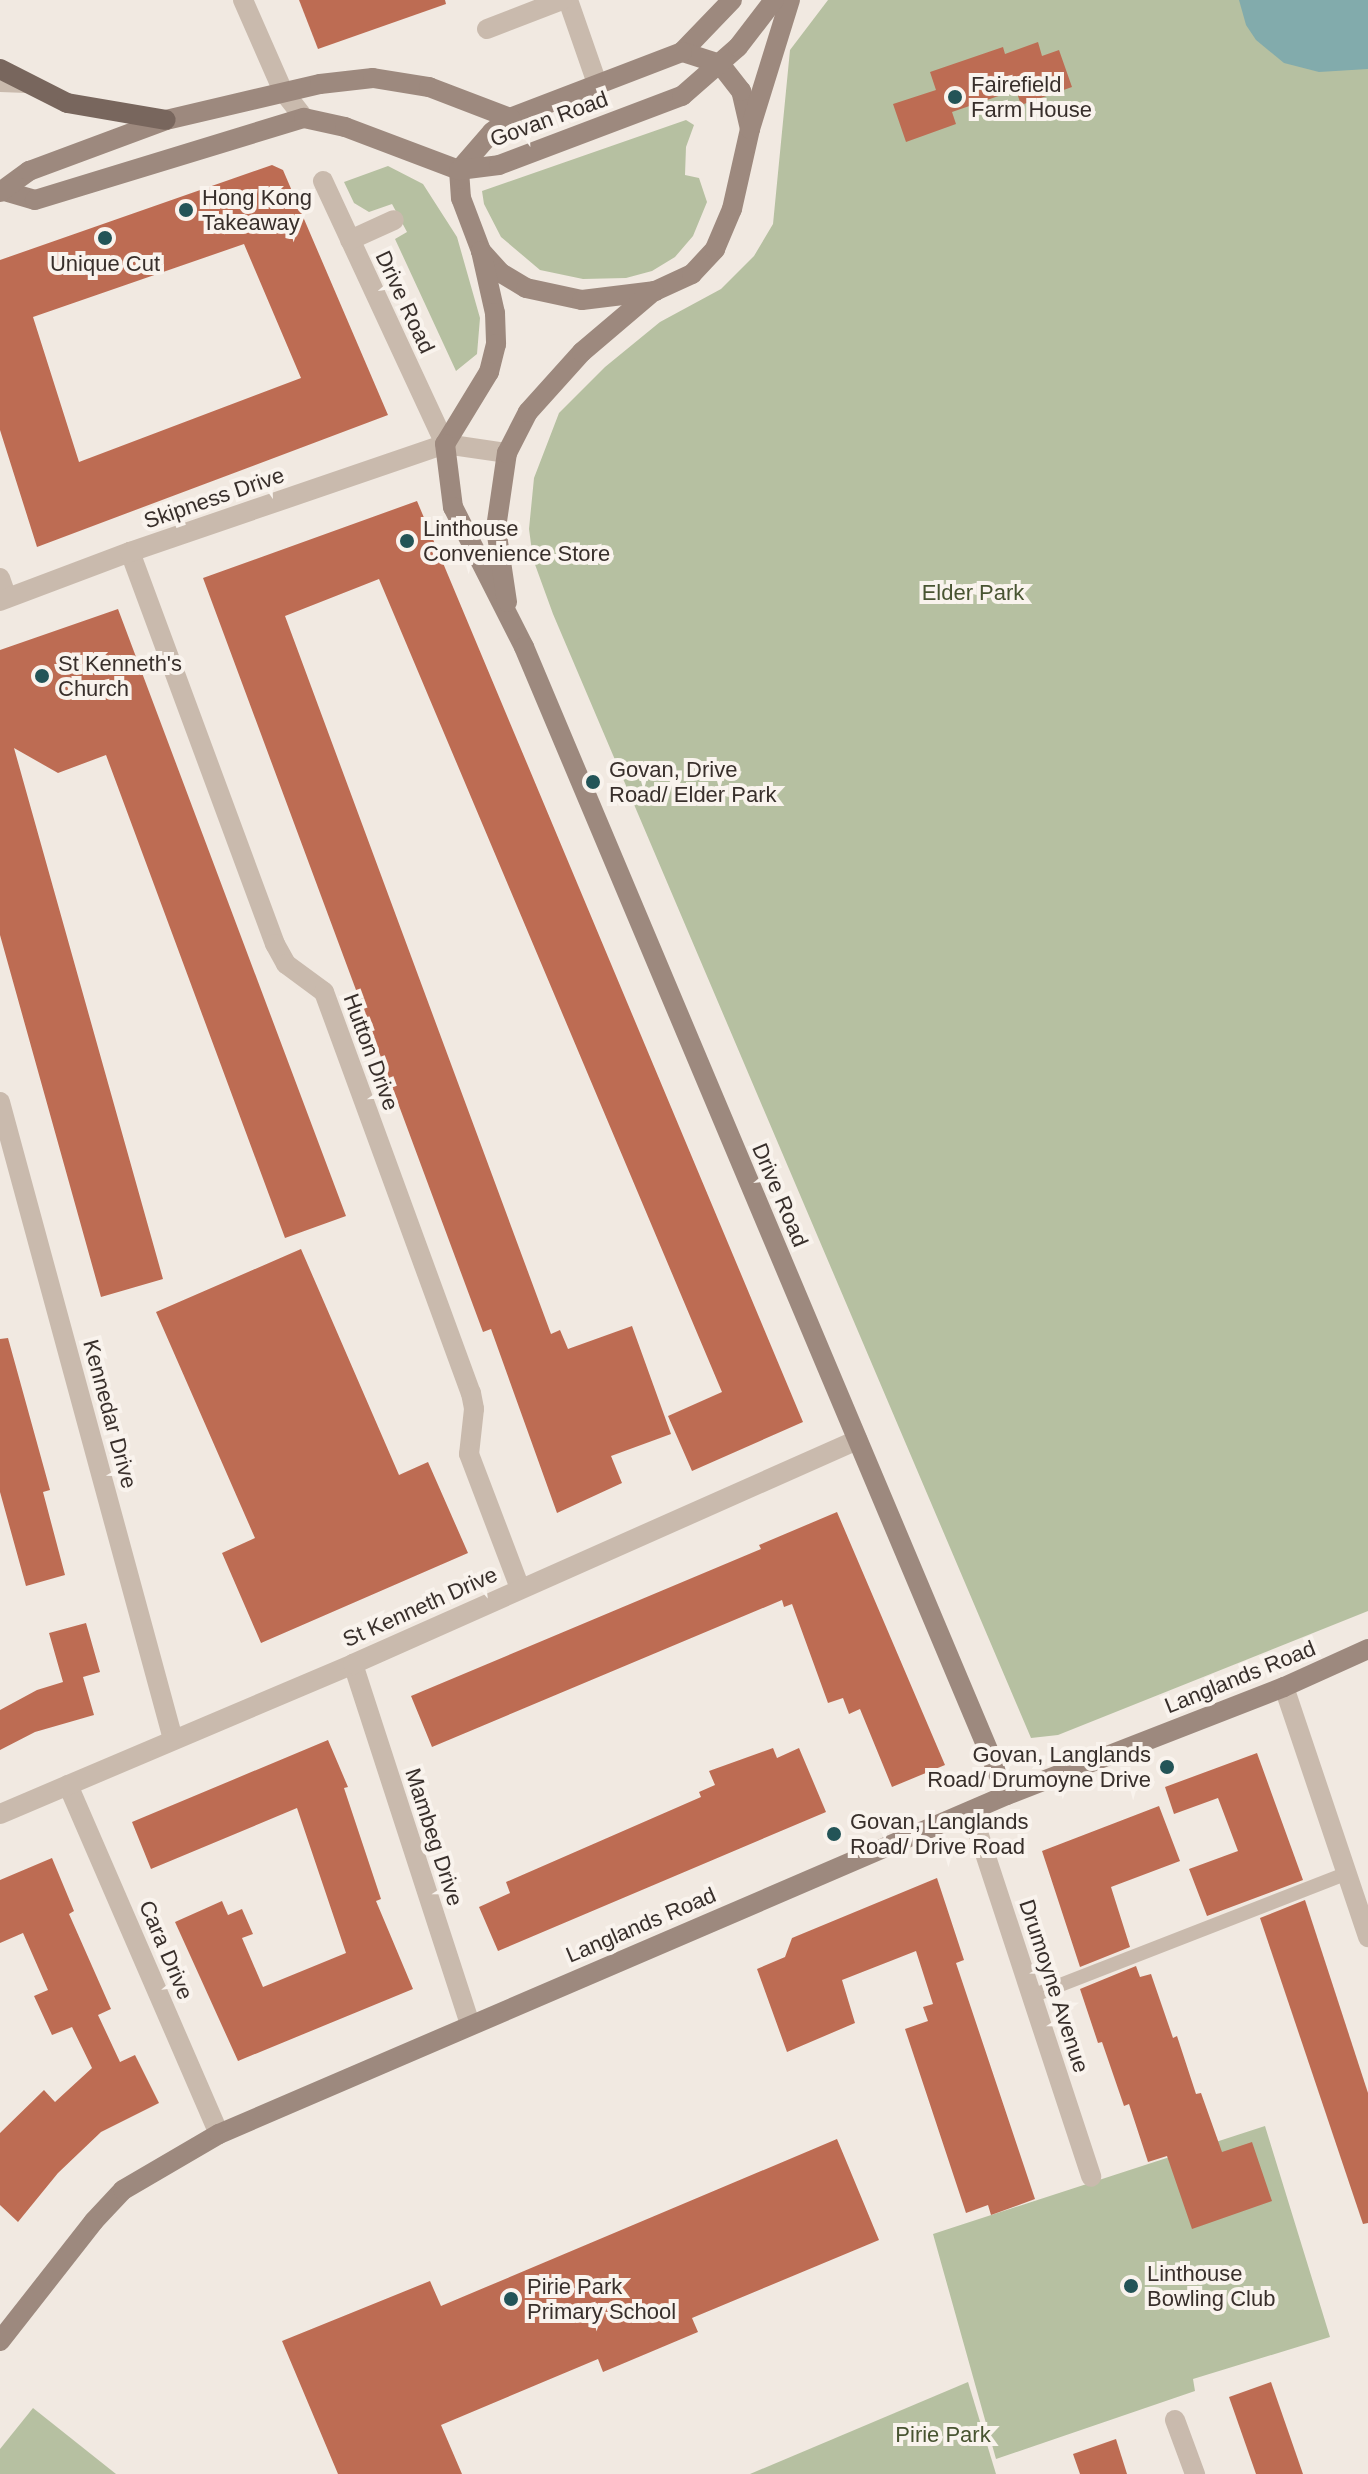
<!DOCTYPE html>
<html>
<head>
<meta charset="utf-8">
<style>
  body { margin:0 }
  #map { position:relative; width:1368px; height:2474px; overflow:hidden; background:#f1e9e1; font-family:Helvetica,sans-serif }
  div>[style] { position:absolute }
  .green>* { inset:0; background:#b6c0a1 }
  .water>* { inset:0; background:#82abac }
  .building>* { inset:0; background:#bd6c53 }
  .lane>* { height:14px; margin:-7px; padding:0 7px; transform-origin:7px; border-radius:7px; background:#c9baad }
  .street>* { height:20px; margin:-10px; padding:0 10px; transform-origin:10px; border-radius:10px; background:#c9baad }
  .secondary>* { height:20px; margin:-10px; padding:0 10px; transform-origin:10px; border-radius:10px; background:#9d897e }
  .primary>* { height:20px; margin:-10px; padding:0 10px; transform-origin:10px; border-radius:10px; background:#78665d }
  .dots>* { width:22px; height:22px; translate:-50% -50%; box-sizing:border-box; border:4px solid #f9f3ed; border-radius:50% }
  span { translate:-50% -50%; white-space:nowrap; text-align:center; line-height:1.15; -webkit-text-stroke:8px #f9f3ed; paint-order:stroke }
  .poi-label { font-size:22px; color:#382f2b }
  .left { translate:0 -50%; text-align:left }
  .right { translate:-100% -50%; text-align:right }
  .street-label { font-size:22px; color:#382f2b }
  .park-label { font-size:22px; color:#485431 }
</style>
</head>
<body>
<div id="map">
  <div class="green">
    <i style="clip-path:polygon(828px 0,1368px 0,1368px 1611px,1058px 1735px,1031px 1738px,553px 614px,533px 559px,529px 529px,534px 478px,559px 413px,605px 367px,660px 322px,721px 289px,754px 256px,773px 224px,790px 50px)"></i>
    <i style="clip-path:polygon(686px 120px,694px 125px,686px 147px,685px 175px,699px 178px,707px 202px,693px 236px,675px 257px,652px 271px,626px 278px,583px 279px,540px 270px,501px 237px,484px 204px,482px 191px)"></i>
    <i style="clip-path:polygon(388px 166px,423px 184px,457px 237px,480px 318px,477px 354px,456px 371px,395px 239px,407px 232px,392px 204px,369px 212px,354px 203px,344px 182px)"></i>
    <i style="clip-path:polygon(1265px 2126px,1330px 2337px,1193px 2379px,1195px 2391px,996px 2459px,933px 2234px)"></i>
    <i style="clip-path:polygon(968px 2382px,996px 2474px,750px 2474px)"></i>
    <i style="clip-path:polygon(33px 2408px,116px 2474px,0 2474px,0 2449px)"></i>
  </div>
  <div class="water">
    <i style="clip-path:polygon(1239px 0,1368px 0,1368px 69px,1319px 72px,1284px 63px,1256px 40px,1246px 25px)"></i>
  </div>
  <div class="building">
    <i style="clip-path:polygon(299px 0,445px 0,446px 4px,318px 49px)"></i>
    <i style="clip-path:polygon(1038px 42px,1042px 56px,1059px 50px,1072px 87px,1021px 105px,1016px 90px,952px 112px,956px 124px,906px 142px,893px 104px,936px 90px,930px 72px,1003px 47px,1005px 54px)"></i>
    <i style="clip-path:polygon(evenodd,272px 165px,283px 170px,388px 415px,37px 547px,0 430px,0 260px,272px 165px,244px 244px,301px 378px,79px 462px,33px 317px,244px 244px)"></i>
    <i style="clip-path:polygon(417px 501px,803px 1422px,692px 1471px,668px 1416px,722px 1392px,379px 579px,285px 616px,551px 1334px,560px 1330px,568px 1349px,632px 1326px,671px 1434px,611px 1456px,622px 1483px,557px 1513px,491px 1329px,483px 1332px,203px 578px)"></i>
    <i style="clip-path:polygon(118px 609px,346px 1216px,285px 1238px,106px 755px,58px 773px,14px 748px,163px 1279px,101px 1297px,0 935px,0 650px)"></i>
    <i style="clip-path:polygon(301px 1249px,399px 1475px,428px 1462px,468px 1553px,261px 1643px,222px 1553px,255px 1538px,156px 1312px)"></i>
    <i style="clip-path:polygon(8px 1338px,50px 1490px,43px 1492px,65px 1575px,26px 1586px,0 1492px,0 1339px)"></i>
    <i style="clip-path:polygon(837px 1512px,945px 1765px,892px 1787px,860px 1709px,849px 1714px,843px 1698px,828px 1703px,792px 1604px,784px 1607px,782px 1600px,432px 1747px,411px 1696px,761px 1549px,759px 1545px)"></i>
    <i style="clip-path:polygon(86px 1623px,100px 1672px,83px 1677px,94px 1715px,35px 1732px,0 1750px,0 1710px,37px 1690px,63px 1682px,49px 1633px)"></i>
    <i style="clip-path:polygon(328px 1740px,348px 1787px,344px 1788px,381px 1899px,376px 1901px,413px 1989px,238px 2061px,175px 1922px,222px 1901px,228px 1915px,242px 1909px,253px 1934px,242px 1938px,263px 1987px,346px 1953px,297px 1808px,151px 1869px,132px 1822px)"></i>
    <i style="clip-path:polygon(773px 1748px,777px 1758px,799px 1748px,826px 1812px,498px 1951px,479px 1907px,510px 1893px,506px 1882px,701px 1797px,699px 1792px,715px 1785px,709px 1771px)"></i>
    <i style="clip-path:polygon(1257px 1753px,1303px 1880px,1207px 1916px,1189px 1869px,1238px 1851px,1218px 1798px,1174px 1814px,1165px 1787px)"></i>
    <i style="clip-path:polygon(1159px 1806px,1180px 1861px,1111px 1887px,1130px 1947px,1080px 1967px,1042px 1851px)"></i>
    <i style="clip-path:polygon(52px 1858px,74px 1911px,69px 1914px,111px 2009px,98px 2015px,120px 2062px,135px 2055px,159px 2103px,101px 2132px,58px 2173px,18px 2222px,0 2205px,0 2133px,44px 2090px,55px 2102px,92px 2068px,72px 2027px,52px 2035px,34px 1996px,48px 1990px,23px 1933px,0 1943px,0 1880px)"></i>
    <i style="clip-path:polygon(937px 1878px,964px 1960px,956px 1963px,1035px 2199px,991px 2215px,988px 2205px,966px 2213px,905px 2029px,928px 2021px,923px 2007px,933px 2004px,916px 1951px,842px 1980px,855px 2023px,787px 2052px,757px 1969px,785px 1957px,792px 1938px)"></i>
    <i style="clip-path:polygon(1305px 1900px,1368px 2093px,1368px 2223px,1363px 2224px,1260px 1918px)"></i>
    <i style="clip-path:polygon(1136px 1966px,1140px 1977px,1151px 1974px,1173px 2038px,1177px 2036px,1196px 2094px,1201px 2093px,1222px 2152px,1252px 2142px,1272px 2201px,1192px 2229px,1167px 2156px,1148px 2162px,1129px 2104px,1124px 2106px,1102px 2042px,1098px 2043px,1080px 1989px)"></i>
    <i style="clip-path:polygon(837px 2139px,879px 2240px,692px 2318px,698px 2332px,603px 2372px,598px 2359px,441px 2425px,462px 2474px,338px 2474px,282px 2341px,430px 2281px,441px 2306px)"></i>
    <i style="clip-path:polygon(1271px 2382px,1303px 2474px,1256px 2474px,1229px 2397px)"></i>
    <i style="clip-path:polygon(1116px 2439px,1127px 2474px,1080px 2474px,1073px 2454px)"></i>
  </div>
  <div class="lane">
    <i style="left:0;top:85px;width:27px;rotate:2deg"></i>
    <i style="left:1032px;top:1996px;width:338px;rotate:-21.3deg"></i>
  </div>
  <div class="street">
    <i style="left:243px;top:0;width:99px;rotate:66.3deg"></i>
    <i style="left:283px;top:91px;width:34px;rotate:52deg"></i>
    <i style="left:568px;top:0;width:91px;rotate:70.8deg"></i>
    <i style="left:487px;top:29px;width:80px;rotate:-21.1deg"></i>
    <i style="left:323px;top:181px;width:290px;rotate:65.1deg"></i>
    <i style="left:350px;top:240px;width:48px;rotate:-24.4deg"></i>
    <i style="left:130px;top:552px;width:418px;rotate:69.7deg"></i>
    <i style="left:275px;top:944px;width:23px;rotate:61deg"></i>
    <i style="left:286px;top:964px;width:47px;rotate:36.4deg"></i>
    <i style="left:324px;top:992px;width:427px;rotate:69.9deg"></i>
    <i style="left:471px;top:1393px;width:16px;rotate:79deg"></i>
    <i style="left:474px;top:1409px;width:45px;rotate:96.3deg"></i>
    <i style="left:469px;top:1454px;width:143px;rotate:69.2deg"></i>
    <i style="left:0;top:578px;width:21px;rotate:71deg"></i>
    <i style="left:0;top:601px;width:139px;rotate:-20.7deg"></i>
    <i style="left:130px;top:552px;width:333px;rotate:-18.9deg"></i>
    <i style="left:445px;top:444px;width:63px;rotate:8.3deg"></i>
    <i style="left:0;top:1102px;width:660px;rotate:74.81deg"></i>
    <i style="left:353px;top:1664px;width:379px;rotate:72deg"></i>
    <i style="left:1284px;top:1687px;width:264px;rotate:71.4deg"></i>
    <i style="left:68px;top:1785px;width:380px;rotate:66.6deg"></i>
    <i style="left:971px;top:1811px;width:385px;rotate:71.8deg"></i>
    <i style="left:0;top:1814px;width:384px;rotate:-23deg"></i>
    <i style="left:353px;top:1664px;width:552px;rotate:-23.96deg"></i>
    <i style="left:1175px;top:2420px;width:58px;rotate:69.7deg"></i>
  </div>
  <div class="secondary">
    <i style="left:682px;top:52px;width:72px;rotate:-46.1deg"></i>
    <i style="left:750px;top:129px;width:39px;rotate:-103deg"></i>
    <i style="left:741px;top:91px;width:34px;rotate:-128deg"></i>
    <i style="left:720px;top:64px;width:40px;rotate:-162deg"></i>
    <i style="left:682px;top:52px;width:184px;rotate:159deg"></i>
    <i style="left:510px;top:118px;width:23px;rotate:142deg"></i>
    <i style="left:492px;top:132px;width:50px;rotate:131deg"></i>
    <i style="left:459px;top:170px;width:28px;rotate:86deg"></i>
    <i style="left:461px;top:198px;width:57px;rotate:69.3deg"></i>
    <i style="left:481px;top:251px;width:30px;rotate:48deg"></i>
    <i style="left:501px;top:273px;width:29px;rotate:31deg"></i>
    <i style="left:526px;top:288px;width:57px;rotate:12.1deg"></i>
    <i style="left:582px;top:300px;width:74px;rotate:-7deg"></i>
    <i style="left:655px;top:291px;width:41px;rotate:-24.7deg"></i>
    <i style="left:692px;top:274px;width:34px;rotate:-47deg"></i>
    <i style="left:715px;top:249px;width:43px;rotate:-67deg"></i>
    <i style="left:732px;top:209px;width:82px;rotate:-77.3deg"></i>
    <i style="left:750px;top:129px;width:135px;rotate:-72.8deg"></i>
    <i style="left:4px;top:191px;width:32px;rotate:16deg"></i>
    <i style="left:35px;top:200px;width:281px;rotate:-17deg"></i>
    <i style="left:304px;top:118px;width:42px;rotate:12.4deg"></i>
    <i style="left:345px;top:127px;width:122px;rotate:20.7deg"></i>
    <i style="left:459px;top:170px;width:40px;rotate:-7.1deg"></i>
    <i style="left:499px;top:165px;width:196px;rotate:-20.7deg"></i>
    <i style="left:682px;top:96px;width:74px;rotate:-41.2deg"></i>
    <i style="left:738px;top:47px;width:59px;rotate:-52.5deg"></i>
    <i style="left:0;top:192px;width:36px;rotate:-36deg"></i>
    <i style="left:29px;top:171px;width:146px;rotate:-20.4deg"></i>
    <i style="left:166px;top:120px;width:158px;rotate:-13.2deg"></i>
    <i style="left:320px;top:84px;width:53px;rotate:-6.5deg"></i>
    <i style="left:373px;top:78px;width:57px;rotate:9.1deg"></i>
    <i style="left:429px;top:87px;width:87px;rotate:20.9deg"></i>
    <i style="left:481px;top:251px;width:64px;rotate:77.3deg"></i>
    <i style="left:495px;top:313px;width:31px;rotate:88deg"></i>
    <i style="left:496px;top:344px;width:29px;rotate:104deg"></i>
    <i style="left:489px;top:372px;width:84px;rotate:121.4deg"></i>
    <i style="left:445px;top:444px;width:64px;rotate:82.8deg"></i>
    <i style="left:453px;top:507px;width:157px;rotate:63.1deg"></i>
    <i style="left:524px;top:647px;width:1245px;rotate:67.18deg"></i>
    <i style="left:507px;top:602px;width:75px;rotate:-98.5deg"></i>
    <i style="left:496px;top:528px;width:76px;rotate:-81.7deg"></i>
    <i style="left:507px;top:453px;width:46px;rotate:-62.9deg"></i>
    <i style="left:528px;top:412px;width:81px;rotate:-48deg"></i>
    <i style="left:582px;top:352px;width:94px;rotate:-40.3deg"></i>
    <i style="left:0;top:2341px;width:152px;rotate:-51.9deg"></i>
    <i style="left:94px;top:2221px;width:42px;rotate:-46.9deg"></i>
    <i style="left:123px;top:2190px;width:111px;rotate:-30.3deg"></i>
    <i style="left:219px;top:2134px;width:858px;rotate:-23.28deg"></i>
    <i style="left:1007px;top:1795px;width:297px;rotate:-21.3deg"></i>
    <i style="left:1284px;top:1687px;width:92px;rotate:-24.3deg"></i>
  </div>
  <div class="primary">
    <i style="left:0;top:69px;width:75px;rotate:26.9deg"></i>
    <i style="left:67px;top:103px;width:100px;rotate:9.7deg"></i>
  </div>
  <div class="dots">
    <i style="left:955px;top:97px;background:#235457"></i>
    <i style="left:186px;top:210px;background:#235457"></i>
    <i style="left:105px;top:238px;background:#235457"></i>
    <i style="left:407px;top:541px;background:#235457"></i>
    <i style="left:42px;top:676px;background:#235457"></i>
    <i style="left:593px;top:782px;background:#235457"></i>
    <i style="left:1167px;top:1767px;background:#235457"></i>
    <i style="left:834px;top:1834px;background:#235457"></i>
    <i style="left:1131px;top:2286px;background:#235457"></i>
    <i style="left:511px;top:2299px;background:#235457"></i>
  </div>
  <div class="poi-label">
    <span class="left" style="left:971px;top:97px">Fairefield<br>Farm House</span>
    <span class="left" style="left:202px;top:210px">Hong Kong<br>Takeaway</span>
    <span style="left:105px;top:264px">Unique Cut</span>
    <span class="left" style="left:423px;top:541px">Linthouse<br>Convenience Store</span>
    <span class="left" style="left:58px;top:676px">St Kenneth's<br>Church</span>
    <span class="left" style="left:609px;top:782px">Govan, Drive<br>Road/ Elder Park</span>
    <span class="right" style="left:1151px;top:1767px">Govan, Langlands<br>Road/ Drumoyne Drive</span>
    <span class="left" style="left:850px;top:1834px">Govan, Langlands<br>Road/ Drive Road</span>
    <span class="left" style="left:1147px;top:2286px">Linthouse<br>Bowling Club</span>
    <span class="left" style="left:527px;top:2299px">Pirie Park<br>Primary School</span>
  </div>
  <div class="street-label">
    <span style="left:549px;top:119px;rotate:-20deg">Govan Road</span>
    <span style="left:405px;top:302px;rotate:65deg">Drive Road</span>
    <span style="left:214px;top:498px;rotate:-19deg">Skipness Drive</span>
    <span style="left:371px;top:1052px;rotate:70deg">Hutton Drive</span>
    <span style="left:780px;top:1195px;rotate:67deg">Drive Road</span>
    <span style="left:110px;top:1414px;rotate:75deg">Kennedar Drive</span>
    <span style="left:420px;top:1607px;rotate:-24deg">St Kenneth Drive</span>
    <span style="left:1240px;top:1677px;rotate:-22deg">Langlands Road</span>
    <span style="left:434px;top:1837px;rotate:72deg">Mambeg Drive</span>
    <span style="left:641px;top:1925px;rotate:-23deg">Langlands Road</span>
    <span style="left:166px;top:1950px;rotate:67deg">Cara Drive</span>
    <span style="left:1054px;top:1986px;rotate:72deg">Drumoyne Avenue</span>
  </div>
  <div class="park-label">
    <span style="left:973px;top:593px">Elder Park</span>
    <span style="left:943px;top:2435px">Pirie Park</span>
  </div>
</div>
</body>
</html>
